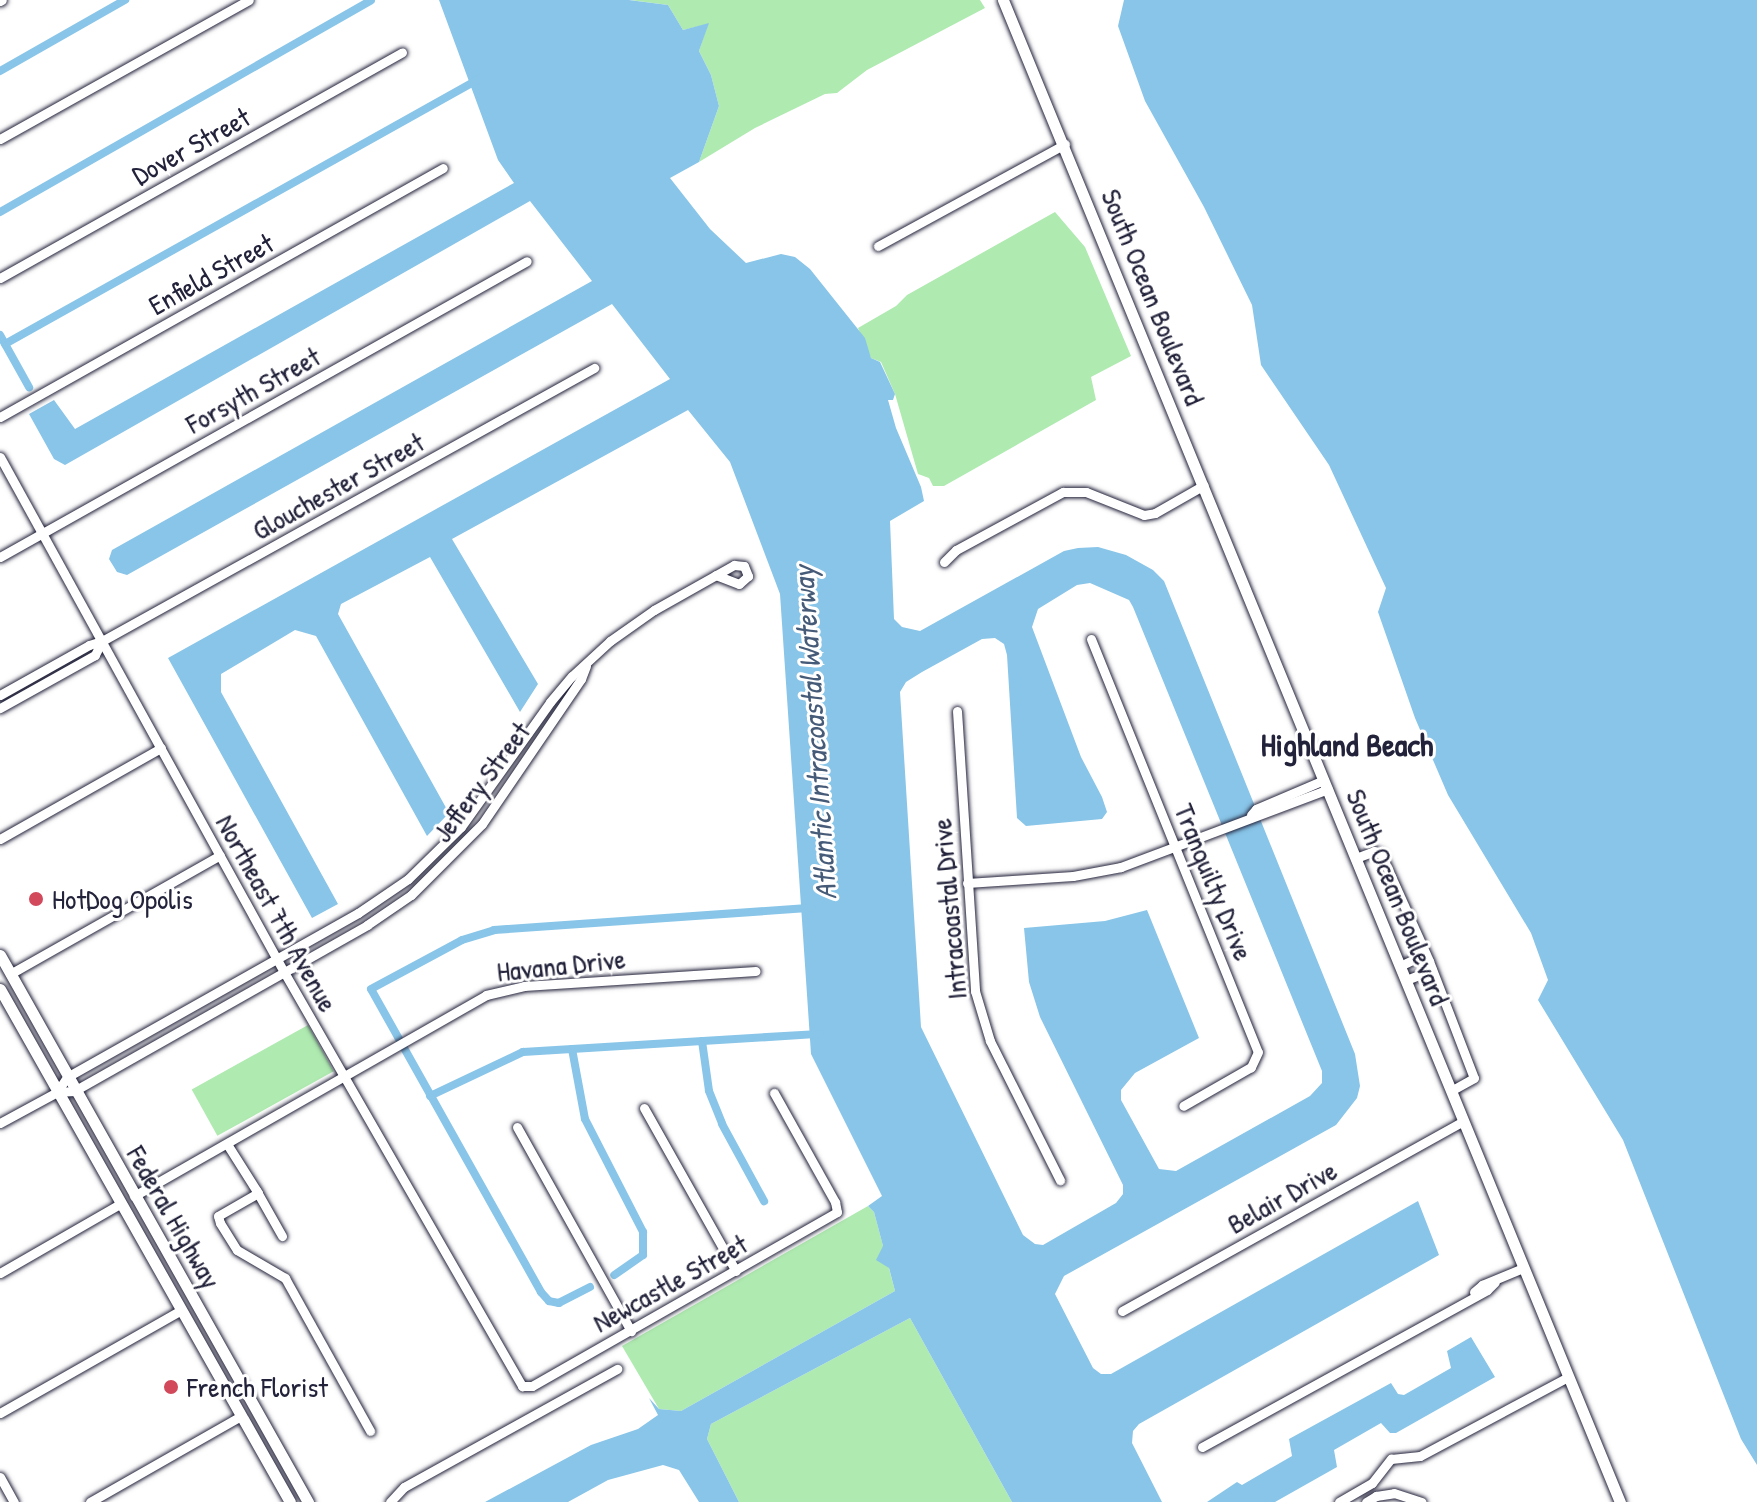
<!DOCTYPE html>
<html>
<head>
<meta charset="utf-8">
<style>
  body { margin:0 }
  #map { position:relative; width:1757px; height:1502px; overflow:hidden; background:#fff; font-family:"Patrick Hand",sans-serif }
  div>[style] { position:absolute }
  .green>* { inset:0; background:#afeab0; transform-origin:0 0 }
  .water>* { inset:0; background:#88c5e8 }
  .canal>* { height:8px; margin:-4px; padding:0 4px; transform-origin:4px; border-radius:4px; background:#88c5e8 }
  .roads { filter:drop-shadow(0 0 2px #22223b) drop-shadow(0 0 2px #22223b) }
  .minor>* { height:9px; margin:-4.5px; padding:0 4.5px; transform-origin:4.5px; border-radius:4.5px; background:#fff }
  .major>* { height:11px; margin:-5.5px; padding:0 5.5px; transform-origin:5.5px; border-radius:5.5px; background:#fff }
  .dots>* { width:22px; height:22px; translate:-50% -50%; box-sizing:border-box; border:4px solid #fff; border-radius:50% }
  span { translate:-50% -50%; white-space:nowrap; text-align:center; line-height:1.15; -webkit-text-stroke:6px #fff; paint-order:stroke }
  .street-label { font-size:28px; color:#22223b }
  .poi-label { font-size:28px; color:#22223b }
  .left { translate:0 -50%; text-align:left }
  .water-label { font-size:30px; color:#465b78; font-style:italic }
  .quarter-label { font-size:32px; color:#22223b; font-weight:700 }
</style>
</head>
<body>
<div id="map">
  <div class="green">
    <i style="clip-path:polygon(630px 0,980px 0,985px 8px,867px 70px,837px 93px,825px 94px,755px 128px,699px 162px,719px 106px,711px 75px,699px 51px,708px 24px,683px 30px,668px 5px)"></i>
    <i style="clip-path:polygon(1055px 212px,1085px 247px,1131px 356px,1091px 377px,1096px 400px,944px 486px,933px 486px,929px 478px,918px 474px,895px 394px,881px 362px,871px 358px,858px 328px,896px 306px,907px 295px)"></i>
    <i style="left:308px;top:1025px;width:53px;height:133px;rotate:61deg"></i>
    <i style="clip-path:polygon(868px 1206px,874px 1212px,895px 1291px,681px 1411px,659px 1409px,622px 1346px)"></i>
    <i style="clip-path:polygon(910px 1318px,1012px 1502px,739px 1502px,707px 1439px,711px 1424px)"></i>
  </div>
  <div class="water">
    <i style="clip-path:polygon(evenodd,439px 0,629px 0,668px 5px,683px 30px,709px 23px,699px 51px,711px 75px,719px 106px,699px 162px,670px 178px,710px 229px,746px 263px,781px 254px,795px 257px,810px 269px,865px 338px,871px 358px,880px 362px,895px 394px,893px 400px,888px 400px,896px 428px,921px 487px,924px 501px,890px 521px,894px 619px,902px 627px,920px 631px,1064px 551px,1078px 548px,1098px 547px,1126px 555px,1153px 570px,1164px 581px,1355px 1054px,1360px 1086px,1357px 1098px,1336px 1125px,1064px 1276px,1055px 1294px,1093px 1368px,1101px 1374px,1111px 1374px,1418px 1201px,1439px 1255px,1139px 1424px,1133px 1431px,1132px 1443px,1162px 1502px,1012px 1502px,910px 1318px,711px 1424px,707px 1439px,739px 1502px,699px 1502px,679px 1470px,663px 1465px,608px 1480px,568px 1502px,485px 1502px,591px 1445px,638px 1429px,658px 1415px,649px 1398px,659px 1409px,681px 1411px,895px 1291px,889px 1268px,876px 1260px,883px 1246px,874px 1212px,868px 1206px,882px 1196px,811px 1054px,780px 594px,730px 462px,688px 410px,452px 539px,538px 684px,520px 712px,430px 557px,341px 604px,338px 614px,449px 813px,427px 836px,316px 636px,295px 630px,221px 674px,221px 692px,338px 904px,312px 918px,168px 658px,670px 379px,612px 304px,127px 575px,117px 572px,109px 559px,112px 550px,592px 281px,530px 201px,65px 465px,54px 459px,29px 414px,54px 400px,75px 429px,514px 183px,498px 160px,439px 0,1090px 583px,1129px 600px,1133px 607px,1322px 1071px,1322px 1083px,1310px 1096px,1176px 1171px,1159px 1169px,1121px 1100px,1121px 1090px,1135px 1073px,1199px 1038px,1147px 910px,1105px 921px,1024px 928px,1029px 982px,1040px 1017px,1123px 1185px,1123px 1194px,1116px 1203px,1043px 1245px,1035px 1244px,1023px 1235px,921px 1027px,900px 692px,906px 682px,922px 672px,982px 639px,995px 638px,1004px 644px,1007px 655px,1017px 818px,1026px 826px,1102px 819px,1107px 812px,1102px 797px,1081px 757px,1032px 627px,1038px 609px,1077px 585px,1090px 583px)"></i>
    <i style="clip-path:polygon(1124px 0,1757px 0,1757px 1465px,1741px 1439px,1623px 1140px,1538px 1000px,1548px 980px,1531px 933px,1448px 795px,1415px 718px,1378px 612px,1386px 588px,1329px 465px,1261px 365px,1252px 305px,1204px 207px,1145px 101px,1118px 26px)"></i>
    <i style="clip-path:polygon(1471px 1337px,1495px 1377px,1396px 1433px,1390px 1433px,1381px 1423px,1334px 1450px,1337px 1467px,1275px 1502px,1207px 1502px,1237px 1482px,1242px 1485px,1292px 1456px,1289px 1439px,1391px 1383px,1398px 1394px,1404px 1395px,1451px 1368px,1447px 1351px)"></i>
  </div>
  <div class="canal">
    <i style="left:0;top:71px;width:144px;rotate:-29.6deg"></i>
    <i style="left:0;top:212px;width:427px;rotate:-29.7deg"></i>
    <i style="left:0;top:335px;width:60px;rotate:60.9deg"></i>
    <i style="left:5px;top:344px;width:543px;rotate:-29.21deg"></i>
    <i style="left:702px;top:1041px;width:50px;rotate:82deg"></i>
    <i style="left:709px;top:1091px;width:35px;rotate:68deg"></i>
    <i style="left:722px;top:1124px;width:88px;rotate:61.4deg"></i>
    <i style="left:572px;top:1049px;width:71px;rotate:79.5deg"></i>
    <i style="left:585px;top:1119px;width:127px;rotate:62.8deg"></i>
    <i style="left:643px;top:1232px;width:23px;rotate:90deg"></i>
    <i style="left:643px;top:1255px;width:35px;rotate:145deg"></i>
    <i style="left:430px;top:1096px;width:103px;rotate:-25.3deg"></i>
    <i style="left:523px;top:1052px;width:297px;rotate:-3.5deg"></i>
    <i style="left:590px;top:1287px;width:35px;rotate:153deg"></i>
    <i style="left:559px;top:1303px;width:10px;rotate:-169deg"></i>
    <i style="left:549px;top:1301px;width:12px;rotate:-132deg"></i>
    <i style="left:541px;top:1292px;width:347px;rotate:-119.3deg"></i>
    <i style="left:371px;top:989px;width:103px;rotate:-28.3deg"></i>
    <i style="left:462px;top:940px;width:34px;rotate:-17deg"></i>
    <i style="left:494px;top:930px;width:318px;rotate:-4deg"></i>
  </div>
  <div class="roads">
    <div class="minor">
      <i style="left:0;top:1px;width:2px;rotate:-27deg"></i>
      <i style="left:0;top:139px;width:285px;rotate:-29.2deg"></i>
      <i style="left:878px;top:246px;width:213px;rotate:-28.6deg"></i>
      <i style="left:0;top:278px;width:461px;rotate:-29.3deg"></i>
      <i style="left:0;top:417px;width:508px;rotate:-29.34deg"></i>
      <i style="left:0;top:457px;width:588px;rotate:61.13deg"></i>
      <i style="left:284px;top:972px;width:478px;rotate:60.1deg"></i>
      <i style="left:522px;top:1386px;width:10px"></i>
      <i style="left:532px;top:1386px;width:351px;rotate:-29.7deg"></i>
      <i style="left:837px;top:1212px;width:10px;rotate:-101deg"></i>
      <i style="left:835px;top:1202px;width:125px;rotate:-119.2deg"></i>
      <i style="left:0;top:557px;width:604px;rotate:-29.32deg"></i>
      <i style="left:944px;top:562px;width:17px;rotate:-45deg"></i>
      <i style="left:956px;top:550px;width:122px;rotate:-28.5deg"></i>
      <i style="left:1063px;top:492px;width:23px"></i>
      <i style="left:1086px;top:492px;width:62px;rotate:21.6deg"></i>
      <i style="left:1144px;top:515px;width:11px;rotate:-10deg"></i>
      <i style="left:1155px;top:513px;width:56px;rotate:-29.7deg"></i>
      <i style="left:1091px;top:639px;width:445px;rotate:68deg"></i>
      <i style="left:1258px;top:1052px;width:17px;rotate:115deg"></i>
      <i style="left:1251px;top:1067px;width:78px;rotate:150.2deg"></i>
      <i style="left:102px;top:641px;width:563px;rotate:-29.02deg"></i>
      <i style="left:0;top:695px;width:102px;rotate:-29.3deg"></i>
      <i style="left:89px;top:645px;width:14px;rotate:-17deg"></i>
      <i style="left:102px;top:641px;width:16px;rotate:117deg"></i>
      <i style="left:95px;top:655px;width:109px;rotate:150.8deg"></i>
      <i style="left:957px;top:711px;width:281px;rotate:86.3deg"></i>
      <i style="left:975px;top:991px;width:52px;rotate:73.3deg"></i>
      <i style="left:990px;top:1041px;width:156px;rotate:63.3deg"></i>
      <i style="left:1251px;top:815px;width:8px;rotate:-50deg"></i>
      <i style="left:1256px;top:809px;width:74px;rotate:-23.1deg"></i>
      <i style="left:0;top:839px;width:185px;rotate:-29.5deg"></i>
      <i style="left:1356px;top:858px;width:19px;rotate:-21deg"></i>
      <i style="left:1374px;top:851px;width:8px;rotate:23deg"></i>
      <i style="left:1381px;top:854px;width:117px;rotate:65.8deg"></i>
      <i style="left:1429px;top:961px;width:125px;rotate:69deg"></i>
      <i style="left:1474px;top:1078px;width:26px;rotate:151deg"></i>
      <i style="left:967px;top:883px;width:106px;rotate:-3.8deg"></i>
      <i style="left:1073px;top:876px;width:49px;rotate:-10.6deg"></i>
      <i style="left:1121px;top:867px;width:221px;rotate:-20.6deg"></i>
      <i style="left:1400px;top:966px;width:28px;rotate:-26deg"></i>
      <i style="left:10px;top:974px;width:241px;rotate:-29.5deg"></i>
      <i style="left:1406px;top:980px;width:28px;rotate:-21deg"></i>
      <i style="left:57px;top:1092px;width:18px;rotate:-56deg"></i>
      <i style="left:67px;top:1077px;width:334px;rotate:-29.4deg"></i>
      <i style="left:358px;top:913px;width:60px;rotate:-34.2deg"></i>
      <i style="left:408px;top:879px;width:74px;rotate:-44.5deg"></i>
      <i style="left:461px;top:827px;width:153px;rotate:-54.5deg"></i>
      <i style="left:550px;top:702px;width:34px;rotate:-50deg"></i>
      <i style="left:572px;top:676px;width:52px;rotate:-42.6deg"></i>
      <i style="left:610px;top:641px;width:54px;rotate:-35.2deg"></i>
      <i style="left:654px;top:610px;width:92px;rotate:-29.4deg"></i>
      <i style="left:734px;top:565px;width:10px;rotate:6deg"></i>
      <i style="left:744px;top:566px;width:11px;rotate:68deg"></i>
      <i style="left:748px;top:576px;width:12px;rotate:138deg"></i>
      <i style="left:739px;top:584px;width:25px;rotate:-159deg"></i>
      <i style="left:644px;top:1108px;width:187px;rotate:60.6deg"></i>
      <i style="left:0;top:1123px;width:65px;rotate:-28.5deg"></i>
      <i style="left:57px;top:1092px;width:17px;rotate:-3deg"></i>
      <i style="left:74px;top:1091px;width:337px;rotate:-29.5deg"></i>
      <i style="left:367px;top:925px;width:53px;rotate:-34.3deg"></i>
      <i style="left:411px;top:895px;width:100px;rotate:-45deg"></i>
      <i style="left:482px;top:824px;width:176px;rotate:-55.7deg"></i>
      <i style="left:581px;top:679px;width:14px;rotate:-69deg"></i>
      <i style="left:517px;top:1127px;width:234px;rotate:60.8deg"></i>
      <i style="left:227px;top:1144px;width:58px;rotate:57.7deg"></i>
      <i style="left:258px;top:1193px;width:46px;rotate:150.1deg"></i>
      <i style="left:218px;top:1216px;width:7px;rotate:74deg"></i>
      <i style="left:220px;top:1223px;width:32px;rotate:58deg"></i>
      <i style="left:237px;top:1250px;width:56px;rotate:30.3deg"></i>
      <i style="left:285px;top:1278px;width:175px;rotate:60.9deg"></i>
      <i style="left:256px;top:1190px;width:53px;rotate:60.5deg"></i>
      <i style="left:134px;top:1196px;width:405px;rotate:-29.7deg"></i>
      <i style="left:486px;top:995px;width:39px;rotate:-13deg"></i>
      <i style="left:524px;top:986px;width:232px;rotate:-3.7deg"></i>
      <i style="left:0;top:1273px;width:138px;rotate:-29.9deg"></i>
      <i style="left:1474px;top:1292px;width:11px;rotate:-41deg"></i>
      <i style="left:1482px;top:1285px;width:44px;rotate:-22.5deg"></i>
      <i style="left:1122px;top:1311px;width:390px;rotate:-29.1deg"></i>
      <i style="left:0;top:1413px;width:208px;rotate:-29.6deg"></i>
      <i style="left:1202px;top:1447px;width:325px;rotate:-28.8deg"></i>
      <i style="left:1487px;top:1290px;width:11px;rotate:-45deg"></i>
      <i style="left:0;top:1477px;width:29px;rotate:61deg"></i>
      <i style="left:90px;top:1502px;width:174px;rotate:-29.7deg"></i>
      <i style="left:390px;top:1502px;width:21px;rotate:-47deg"></i>
      <i style="left:404px;top:1487px;width:244px;rotate:-29deg"></i>
      <i style="left:1339px;top:1502px;width:38px;rotate:-30deg"></i>
      <i style="left:1372px;top:1483px;width:31px;rotate:-52deg"></i>
      <i style="left:1391px;top:1459px;width:29px;rotate:-6deg"></i>
      <i style="left:1420px;top:1456px;width:168px;rotate:-28.1deg"></i>
      <i style="left:1366px;top:1502px;width:12px;rotate:-31deg"></i>
      <i style="left:1376px;top:1496px;width:18px;rotate:-9deg"></i>
      <i style="left:1394px;top:1493px;width:29px;rotate:18deg"></i>
    </div>
    <div class="major">
      <i style="left:1003px;top:0;width:1624px;rotate:67.67deg"></i>
      <i style="left:0;top:955px;width:628px;rotate:60.62deg"></i>
      <i style="left:0;top:989px;width:589px;rotate:60.52deg"></i>
    </div>
  </div>
  <div class="dots">
    <i style="left:36px;top:899px;background:#d1495b"></i>
    <i style="left:171px;top:1387px;background:#d1495b"></i>
  </div>
  <div class="street-label">
    <span style="left:191px;top:146px;rotate:-29deg">Dover Street</span>
    <span style="left:211px;top:274px;rotate:-29deg">Enfield Street</span>
    <span style="left:1153px;top:297px;rotate:68deg">South Ocean Boulevard</span>
    <span style="left:253px;top:390px;rotate:-29deg">Forsyth Street</span>
    <span style="left:338px;top:486px;rotate:-29deg">Glouchester Street</span>
    <span style="left:481px;top:782px;rotate:-53deg">Jeffery Street</span>
    <span style="left:1214px;top:882px;rotate:68deg">Tranquilty Drive</span>
    <span style="left:1398px;top:897px;rotate:68deg">South Ocean Boulevard</span>
    <span style="left:949px;top:909px;rotate:-95deg">Intracoastal Drive</span>
    <span style="left:277px;top:913px;rotate:61deg">Northeast 7th Avenue</span>
    <span style="left:561px;top:965px;rotate:-6deg">Havana Drive</span>
    <span style="left:1282px;top:1197px;rotate:-29deg">Belair Drive</span>
    <span style="left:174px;top:1217px;rotate:60deg">Federal Highway</span>
    <span style="left:670px;top:1283px;rotate:-29deg">Newcastle Street</span>
  </div>
  <div class="poi-label">
    <span class="left" style="left:52px;top:899px">HotDog Opolis</span>
    <span class="left" style="left:187px;top:1387px">French Florist</span>
  </div>
  <div class="water-label">
    <span style="left:814px;top:733px;rotate:-94deg">Atlantic Intracoastal Waterway</span>
  </div>
  <div class="quarter-label">
    <span style="left:1347px;top:745px">Highland Beach</span>
  </div>
</div>
</body>
</html>
